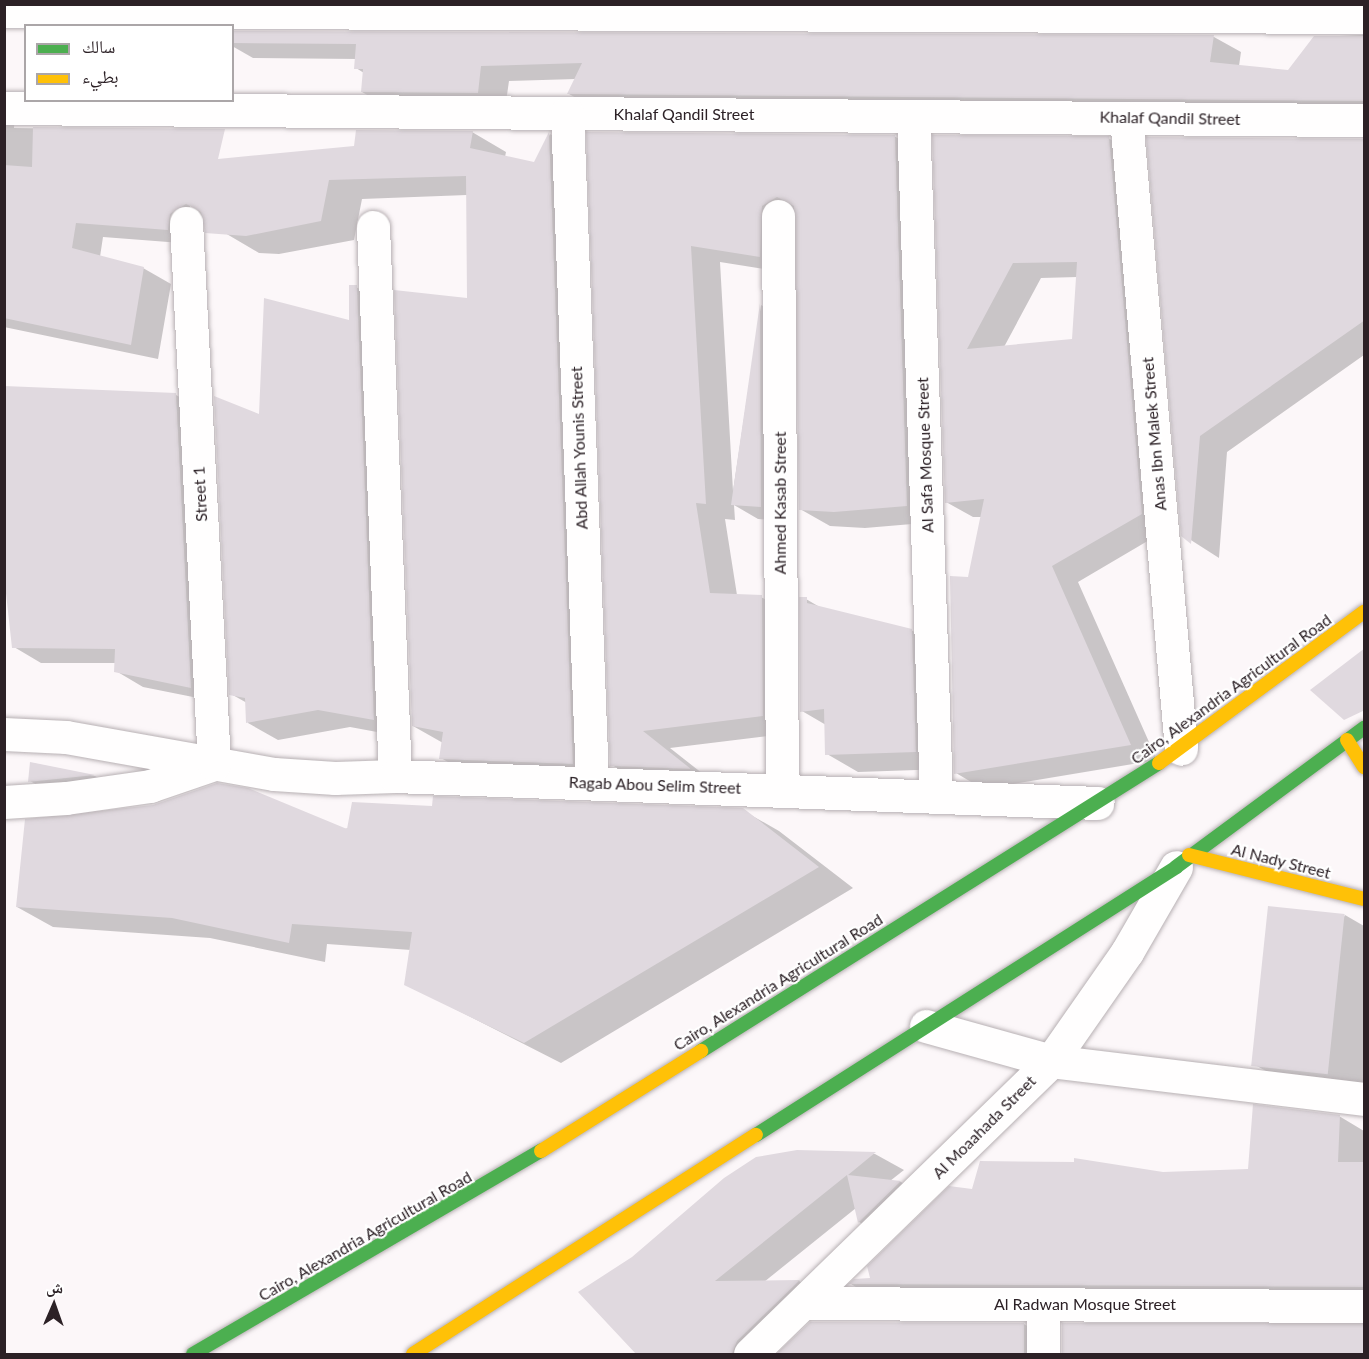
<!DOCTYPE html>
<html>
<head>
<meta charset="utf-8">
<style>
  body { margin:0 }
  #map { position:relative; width:1369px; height:1359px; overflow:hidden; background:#fcf7f9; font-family:Lato,"Noto Naskh Arabic",sans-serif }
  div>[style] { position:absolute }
  .shadow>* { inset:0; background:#0003; transform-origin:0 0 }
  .building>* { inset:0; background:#e0d9df; transform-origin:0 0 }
  .roads { filter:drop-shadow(0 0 2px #b7b0b3) drop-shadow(0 0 2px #b7b0b3) }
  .street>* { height:33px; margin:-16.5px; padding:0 16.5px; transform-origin:16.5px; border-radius:16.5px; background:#fffefe }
  .fast>* { height:14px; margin:-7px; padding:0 7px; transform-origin:7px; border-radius:7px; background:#4caf50 }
  .slow>* { height:14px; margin:-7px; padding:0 7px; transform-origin:7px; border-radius:7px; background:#ffc107 }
  span { translate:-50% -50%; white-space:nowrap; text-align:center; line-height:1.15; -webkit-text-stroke:4.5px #fff; paint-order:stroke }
  .street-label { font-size:16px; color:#2c2126 }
  .frame { position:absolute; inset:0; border:6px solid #2c2126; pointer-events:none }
  .legend { position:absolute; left:24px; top:24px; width:210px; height:78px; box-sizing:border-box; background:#fff; border:2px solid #aba6a8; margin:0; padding:8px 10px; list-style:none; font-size:18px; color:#2c2126 }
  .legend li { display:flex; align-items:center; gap:12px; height:30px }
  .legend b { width:30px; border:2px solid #aba6a8 }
  .north { position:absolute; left:24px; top:1275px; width:60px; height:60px; -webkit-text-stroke:4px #fff; paint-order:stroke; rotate:2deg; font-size:16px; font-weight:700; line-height:24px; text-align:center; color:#2c2126 }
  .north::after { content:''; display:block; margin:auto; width:21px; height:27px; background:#2c2126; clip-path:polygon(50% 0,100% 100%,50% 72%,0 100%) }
</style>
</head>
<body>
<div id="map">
  <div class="shadow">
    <i style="clip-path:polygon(232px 32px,1214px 37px,1241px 52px,1239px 66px,1289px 71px,1314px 37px,1364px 35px,1364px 118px,596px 109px,569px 94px,576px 79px,509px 81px,505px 109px,390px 108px,362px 92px,364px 73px,356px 68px,357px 59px,253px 58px,232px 46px)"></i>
    <i style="clip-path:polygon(4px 96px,15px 113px,14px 128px,173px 130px,209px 221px,196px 229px,194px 244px,103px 237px,100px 257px,143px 268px,171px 284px,158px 359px,4px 327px)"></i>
    <i style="clip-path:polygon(472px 132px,506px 152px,505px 157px,535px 164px,550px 134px,582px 152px,606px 783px,474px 777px,441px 758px,443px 743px,413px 726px,468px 299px,467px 195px,362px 199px,354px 240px,279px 254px,259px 253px,225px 233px,356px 148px)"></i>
    <i style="clip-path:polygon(588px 133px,894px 136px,924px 153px,936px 522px,865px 528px,830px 526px,800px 509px,796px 220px,789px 273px,720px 262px,733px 491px,761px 305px,784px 318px,786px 521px,758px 519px,734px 505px,735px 520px,725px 519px,737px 595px,761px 597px,791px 614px,792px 733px,670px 748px,717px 785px,641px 782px,612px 765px)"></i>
    <i style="clip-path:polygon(evenodd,934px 136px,1108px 138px,1136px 154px,1168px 529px,1078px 582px,1157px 760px,983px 789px,956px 773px,970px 578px,982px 517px,973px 517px,946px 502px,934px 136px,1078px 277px,1073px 340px,1004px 347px,1041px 278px,1078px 277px)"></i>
    <i style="clip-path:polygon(1148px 138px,1364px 140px,1364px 355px,1227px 452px,1219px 558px,1183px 535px)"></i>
    <i style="clip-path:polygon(356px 287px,387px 305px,404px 737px,350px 727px,278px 740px,248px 723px,247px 703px,231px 694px,260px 416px,350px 321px)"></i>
    <i style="clip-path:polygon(176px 395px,203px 410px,218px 702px,143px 687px,116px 671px,116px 663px,41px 663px,14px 647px)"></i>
    <i style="clip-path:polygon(806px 599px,823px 609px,911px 630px,942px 648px,946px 769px,858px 772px,827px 754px,826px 725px,802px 711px)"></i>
    <i style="clip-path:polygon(32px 763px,95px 776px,123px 792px,61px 798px,30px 781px)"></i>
    <i style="clip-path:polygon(433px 808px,742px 810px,779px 831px,853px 888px,561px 1063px,406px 984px,411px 950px,327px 944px,325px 962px,210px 938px,53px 927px,17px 907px)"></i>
    <i style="clip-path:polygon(1345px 915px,1364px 926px,1364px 1093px,1287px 1083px,1257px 1066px)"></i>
    <i style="clip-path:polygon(1339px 1116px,1364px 1131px,1364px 1303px,879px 1301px,851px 1284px,855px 1280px,872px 1280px,973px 1191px,1163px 1173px,1250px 1171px)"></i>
    <i style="clip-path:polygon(797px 1151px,875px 1154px,904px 1170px,890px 1181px,901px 1182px,929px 1199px,888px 1239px,859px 1222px,856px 1208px,764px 1282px,799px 1281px,828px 1298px,772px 1354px,638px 1354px,580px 1292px)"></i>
    <i style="clip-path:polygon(811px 1323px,1024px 1324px,1053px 1341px,1054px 1354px,779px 1354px)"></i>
    <i style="left:1364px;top:1324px;width:30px;height:301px;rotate:90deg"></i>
  </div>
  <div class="building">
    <i style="clip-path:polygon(232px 31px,1214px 35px,1210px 62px,1288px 70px,1314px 36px,1365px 36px,1365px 101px,567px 94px,582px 63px,481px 66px,478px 93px,361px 92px,363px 69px,354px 69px,356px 44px,232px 43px)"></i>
    <i style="clip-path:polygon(33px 127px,225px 129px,218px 159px,354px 146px,356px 130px,473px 131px,470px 148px,534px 162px,549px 132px,573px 764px,439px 759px,443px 732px,412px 726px,394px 290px,467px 298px,466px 176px,329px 180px,321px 221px,246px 236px,205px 233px,201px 212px,186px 204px,170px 214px,168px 230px,76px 223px,72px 248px,144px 267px,131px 345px,4px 318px,4px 165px,32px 167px)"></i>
    <i style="clip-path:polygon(586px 132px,895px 135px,907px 506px,834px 512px,799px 510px,794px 206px,777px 197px,762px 206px,760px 257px,691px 246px,706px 504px,696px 503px,710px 593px,762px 595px,763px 716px,643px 731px,691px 769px,610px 766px)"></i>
    <i style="clip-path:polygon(evenodd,932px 135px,1109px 136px,1142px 514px,1052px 566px,1131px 745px,954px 774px,950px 576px,968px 577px,984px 499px,945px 503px,932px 135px,1077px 262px,1072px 339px,967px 349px,1013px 263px,1077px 262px)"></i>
    <i style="clip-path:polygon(1146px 137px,1365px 139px,1365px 320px,1200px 436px,1191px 544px,1181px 536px)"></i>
    <i style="clip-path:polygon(349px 285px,357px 285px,374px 720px,318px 710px,246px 723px,245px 698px,229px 695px,214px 396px,259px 414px,264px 298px,349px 320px)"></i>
    <i style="clip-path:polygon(760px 303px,761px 507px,731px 505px)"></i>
    <i style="clip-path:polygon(4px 386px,176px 393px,191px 688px,114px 672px,115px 649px,12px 648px,4px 575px)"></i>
    <i style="clip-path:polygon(799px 597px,807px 597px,807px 603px,912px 629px,916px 752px,825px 755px,824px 709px,800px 712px)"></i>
    <i style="clip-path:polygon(1365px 648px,1365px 710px,1344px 720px,1310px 690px)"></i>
    <i style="clip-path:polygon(30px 762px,95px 775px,28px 782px)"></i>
    <i style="clip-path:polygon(217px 783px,248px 788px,347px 829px,352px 802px,432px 806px,433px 796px,743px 808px,819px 867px,524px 1043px,404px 985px,412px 932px,292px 924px,289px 943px,172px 918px,16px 907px,25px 819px,153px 805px)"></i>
    <i style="left:1268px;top:906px;width:77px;height:161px;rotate:6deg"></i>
    <i style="clip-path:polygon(1253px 1104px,1340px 1115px,1338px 1162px,1365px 1162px,1365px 1287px,848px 1284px,854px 1279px,870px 1278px,867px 1266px,949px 1186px,972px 1189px,980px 1161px,1074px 1162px,1074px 1158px,1163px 1172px,1248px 1169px)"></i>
    <i style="clip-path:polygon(797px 1150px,876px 1152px,848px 1175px,901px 1181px,858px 1223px,847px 1175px,715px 1281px,800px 1280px,737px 1341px,732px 1354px,636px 1354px,578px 1292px,632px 1257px,724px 1178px,756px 1157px)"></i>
    <i style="clip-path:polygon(810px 1322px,1024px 1323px,1024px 1354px,776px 1354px)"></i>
    <i style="left:1062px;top:1323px;width:303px;height:31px"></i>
  </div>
  <div class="roads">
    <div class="street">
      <i style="left:4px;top:11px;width:1360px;rotate:0.25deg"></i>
      <i style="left:4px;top:108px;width:1360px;rotate:0.51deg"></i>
      <i style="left:567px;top:113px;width:670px;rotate:87.86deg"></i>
      <i style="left:913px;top:116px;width:679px;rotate:88.06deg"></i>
      <i style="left:1126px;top:118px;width:633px;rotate:85.02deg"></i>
      <i style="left:778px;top:216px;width:574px;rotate:89.6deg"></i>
      <i style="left:373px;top:227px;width:549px;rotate:87.71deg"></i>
      <i style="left:4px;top:734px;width:62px;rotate:2.8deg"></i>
      <i style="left:66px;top:737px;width:211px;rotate:10.1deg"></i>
      <i style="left:274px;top:774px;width:61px;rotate:3.8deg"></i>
      <i style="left:335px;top:778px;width:60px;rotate:-1.9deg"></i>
      <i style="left:395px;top:776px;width:703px;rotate:2.2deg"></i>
      <i style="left:4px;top:802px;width:62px;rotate:-3.7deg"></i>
      <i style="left:66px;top:798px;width:85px;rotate:-8.1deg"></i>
      <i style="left:150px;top:786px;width:68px;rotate:-19deg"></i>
      <i style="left:214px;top:764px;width:542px;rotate:-92.96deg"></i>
      <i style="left:926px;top:1026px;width:130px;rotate:15.6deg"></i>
      <i style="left:1051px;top:1061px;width:315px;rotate:6.9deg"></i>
      <i style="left:806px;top:1303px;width:558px;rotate:0.31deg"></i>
      <i style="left:1043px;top:1304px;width:50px;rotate:90deg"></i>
      <i style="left:750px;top:1354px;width:420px;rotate:-44.2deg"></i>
      <i style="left:1051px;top:1061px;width:133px;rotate:-55.1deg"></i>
      <i style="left:1127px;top:952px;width:98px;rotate:-60deg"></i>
    </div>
    <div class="fast">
      <i style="left:701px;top:1051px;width:541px;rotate:-32.16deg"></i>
      <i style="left:756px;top:1135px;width:498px;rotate:-32.5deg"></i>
      <i style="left:1176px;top:867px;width:234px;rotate:-36.5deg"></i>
      <i style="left:193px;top:1354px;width:403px;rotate:-30.3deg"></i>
    </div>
    <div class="slow">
      <i style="left:1347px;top:740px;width:32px;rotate:58deg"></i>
      <i style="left:1159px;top:763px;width:255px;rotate:-36.4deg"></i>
      <i style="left:1189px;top:855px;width:180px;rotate:14.1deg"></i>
      <i style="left:541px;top:1151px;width:189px;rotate:-32deg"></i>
      <i style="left:413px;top:1354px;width:407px;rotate:-32.6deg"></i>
    </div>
  </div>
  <div class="street-label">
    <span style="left:684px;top:114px">Khalaf Qandil Street</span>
    <span style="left:1170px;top:118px;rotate:1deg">Khalaf Qandil Street</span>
    <span style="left:1154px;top:434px;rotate:-95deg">Anas Ibn Malek Street</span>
    <span style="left:579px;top:448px;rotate:-92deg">Abd Allah Younis Street</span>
    <span style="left:925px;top:455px;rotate:-92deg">Al Safa Mosque Street</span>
    <span style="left:200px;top:494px;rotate:-93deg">Street 1</span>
    <span style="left:780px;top:503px;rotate:-90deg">Ahmed Kasab Street</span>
    <span style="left:1231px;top:689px;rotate:-36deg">Cairo, Alexandria Agricultural Road</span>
    <span style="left:655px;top:785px;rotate:2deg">Ragab Abou Selim Street</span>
    <span style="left:1281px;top:861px;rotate:14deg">Al Nady Street</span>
    <span style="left:778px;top:982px;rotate:-32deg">Cairo, Alexandria Agricultural Road</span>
    <span style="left:984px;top:1127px;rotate:-45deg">Al Moaahada Street</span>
    <span style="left:365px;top:1236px;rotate:-30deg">Cairo, Alexandria Agricultural Road</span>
    <span style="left:1085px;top:1304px">Al Radwan Mosque Street</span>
  </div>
  <div class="frame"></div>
  <ul class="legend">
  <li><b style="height:8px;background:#4caf50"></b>سالك</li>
  <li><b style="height:8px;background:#ffc107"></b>بطيء</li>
  </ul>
  <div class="north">ش</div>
</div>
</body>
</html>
